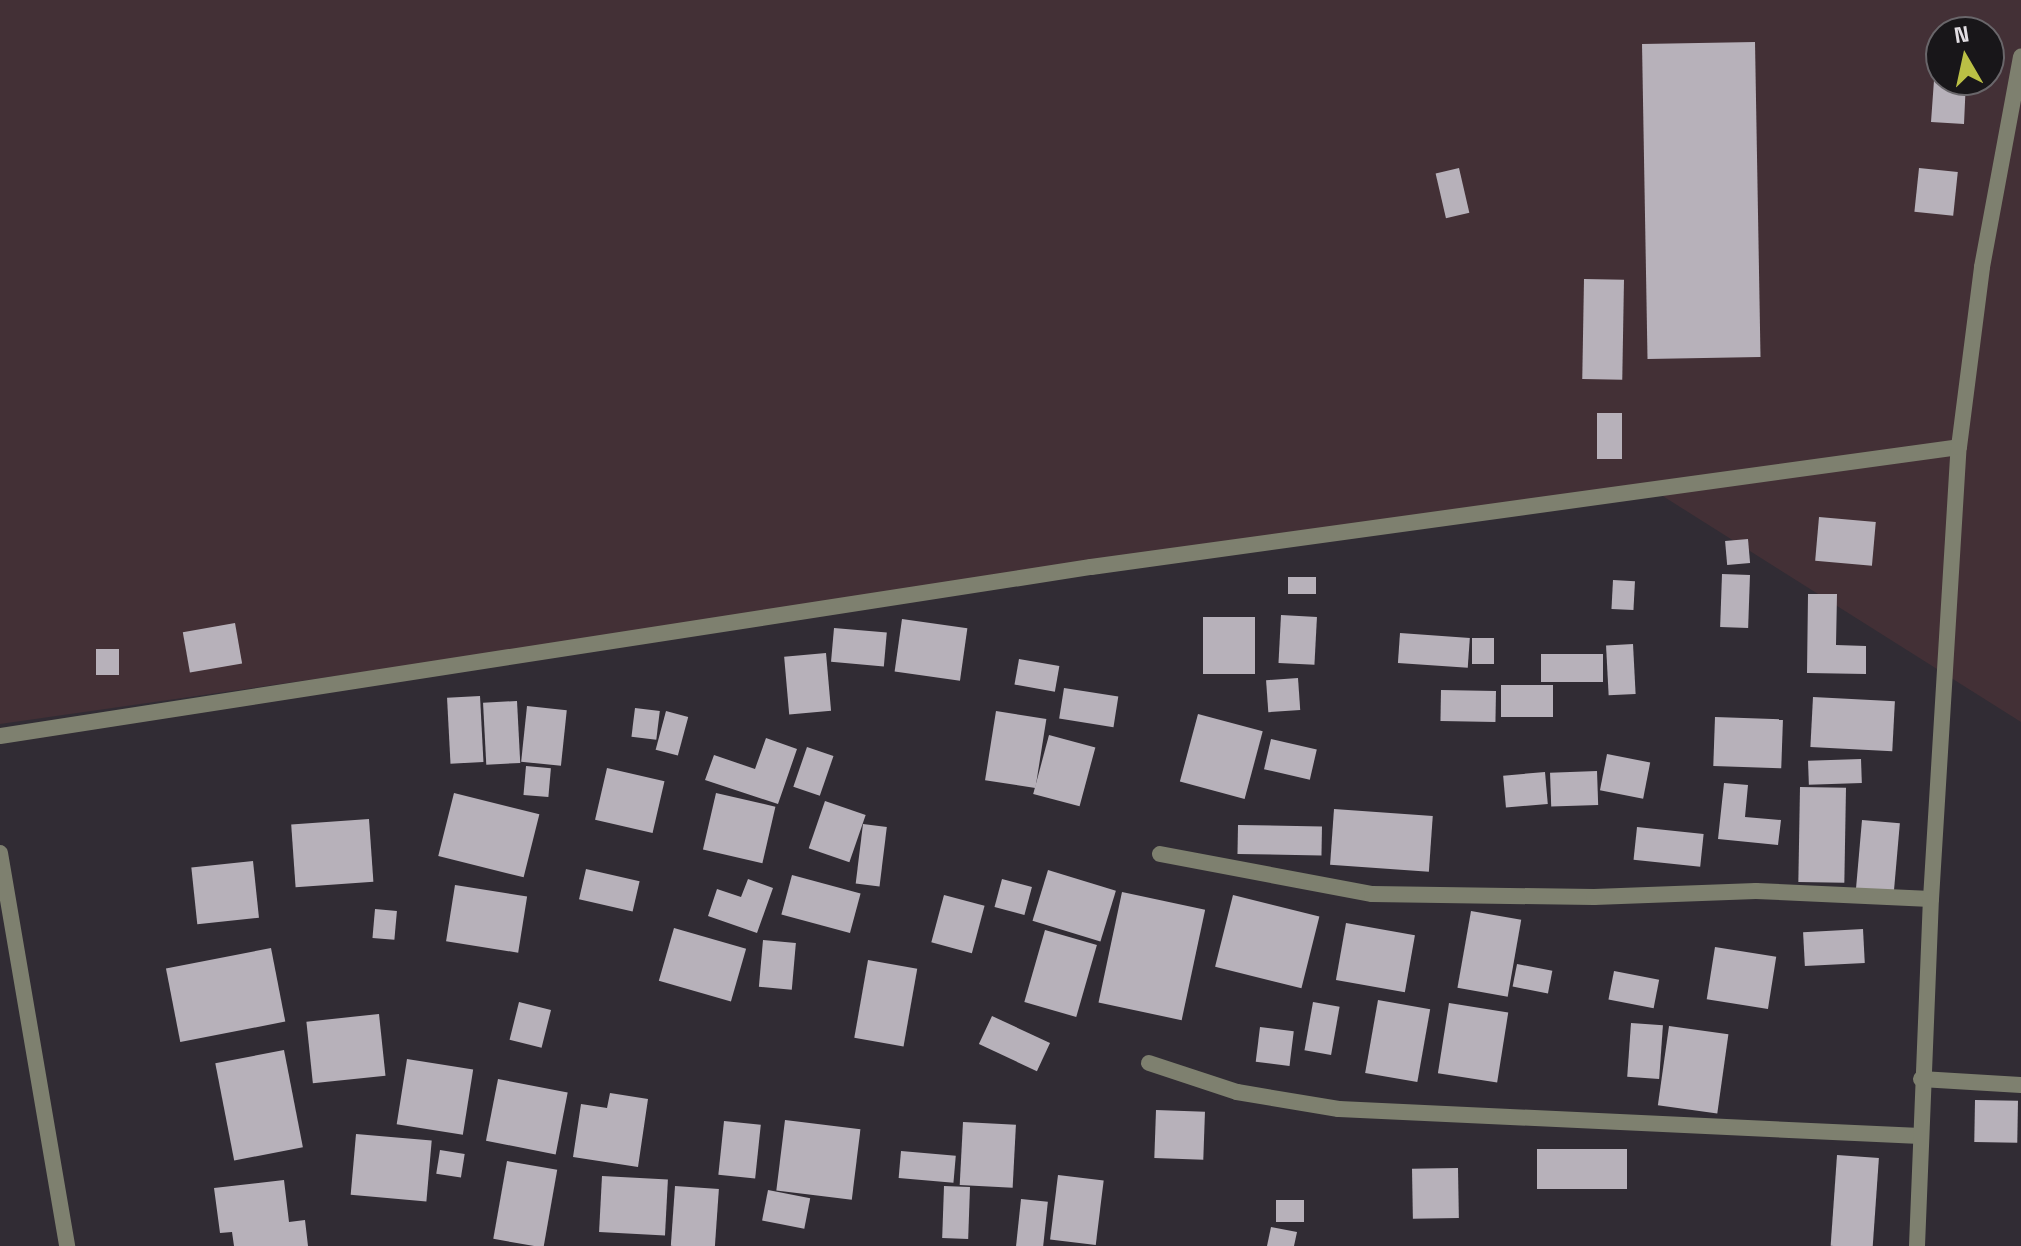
<!DOCTYPE html>
<html>
<head>
<meta charset="utf-8">
<style>
  body { margin:0 }
  #map { position:relative; width:2021px; height:1246px; overflow:hidden; background:#312c34; font-family:"Space Grotesk",sans-serif }
  div>[style] { position:absolute }
  .industrial>* { inset:0; background:#433036 }
  .building>* { inset:0; background:#b7b1ba; transform-origin:0 0 }
  .street>* { height:16px; margin:-8px; padding:0 8px; transform-origin:8px; border-radius:8px; background:#7e806f }
  span { translate:-50% -50%; white-space:nowrap; text-align:center; line-height:1.15; -webkit-text-stroke:8px #181619; paint-order:stroke }
  .north { position:absolute; left:1925px; top:16px; width:80px; height:80px; box-sizing:border-box; background:#181619; border:2px solid #69666a; border-radius:50%; rotate:351deg; font-size:22px; font-weight:700; line-height:32px; text-align:center; color:#e2dee3 }
  .north::after { content:''; display:block; margin:auto; width:28px; height:36px; background:#bbc045; clip-path:polygon(50% 0,100% 100%,50% 72%,0 100%) }
</style>
</head>
<body>
<div id="map">
  <div class="industrial">
    <i style="clip-path:polygon(evenodd,0 0,2021px 0,2021px 722px,1650px 488px,0 724px,0 0,1941px 32px,1989px 32px,1989px 80px,1941px 80px,1941px 32px)"></i>
  </div>
  <div class="building">
    <i style="left:1755px;top:42px;width:315px;height:113px;rotate:89deg"></i>
    <i style="clip-path:polygon(1936px 52px,1941px 52px,1941px 80px,1966px 80px,1964px 124px,1931px 122px)"></i>
    <i style="left:1459px;top:168px;width:46px;height:24px;rotate:77deg"></i>
    <i style="left:1919px;top:168px;width:39px;height:44px;rotate:6deg"></i>
    <i style="left:1584px;top:279px;width:40px;height:100px;rotate:1deg"></i>
    <i style="left:1597px;top:413px;width:25px;height:46px"></i>
    <i style="left:1819px;top:517px;width:57px;height:44px;rotate:5deg"></i>
    <i style="left:1748px;top:539px;width:24px;height:23px;rotate:85deg"></i>
    <i style="left:1722px;top:574px;width:28px;height:53px;rotate:2deg"></i>
    <i style="left:1288px;top:577px;width:28px;height:17px"></i>
    <i style="left:1613px;top:580px;width:22px;height:29px;rotate:3deg"></i>
    <i style="clip-path:polygon(1808px 594px,1837px 594px,1836px 645px,1866px 646px,1866px 674px,1807px 673px)"></i>
    <i style="left:1281px;top:615px;width:36px;height:48px;rotate:3deg"></i>
    <i style="left:1203px;top:617px;width:52px;height:57px"></i>
    <i style="left:902px;top:619px;width:66px;height:53px;rotate:8deg"></i>
    <i style="left:235px;top:623px;width:41px;height:53px;rotate:80deg"></i>
    <i style="left:834px;top:628px;width:53px;height:34px;rotate:5deg"></i>
    <i style="left:1400px;top:633px;width:70px;height:30px;rotate:4deg"></i>
    <i style="left:1472px;top:638px;width:22px;height:26px"></i>
    <i style="left:1633px;top:644px;width:50px;height:27px;rotate:87deg"></i>
    <i style="left:119px;top:649px;width:26px;height:23px;rotate:90deg"></i>
    <i style="left:826px;top:653px;width:58px;height:42px;rotate:85deg"></i>
    <i style="left:1541px;top:654px;width:62px;height:28px"></i>
    <i style="left:1019px;top:659px;width:41px;height:26px;rotate:10deg"></i>
    <i style="left:1298px;top:678px;width:32px;height:32px;rotate:86deg"></i>
    <i style="left:1501px;top:685px;width:52px;height:32px"></i>
    <i style="left:1064px;top:688px;width:55px;height:31px;rotate:9deg"></i>
    <i style="left:1441px;top:690px;width:55px;height:31px;rotate:1deg"></i>
    <i style="left:480px;top:696px;width:66px;height:33px;rotate:87deg"></i>
    <i style="left:1813px;top:697px;width:82px;height:50px;rotate:3deg"></i>
    <i style="left:517px;top:701px;width:62px;height:34px;rotate:87deg"></i>
    <i style="left:527px;top:706px;width:40px;height:56px;rotate:6deg"></i>
    <i style="left:635px;top:708px;width:25px;height:29px;rotate:7deg"></i>
    <i style="left:666px;top:711px;width:23px;height:40px;rotate:15deg"></i>
    <i style="left:996px;top:711px;width:51px;height:70px;rotate:9deg"></i>
    <i style="left:1198px;top:714px;width:67px;height:70px;rotate:15deg"></i>
    <i style="left:1715px;top:717px;width:68px;height:49px;rotate:2deg"></i>
    <i style="left:1049px;top:735px;width:48px;height:61px;rotate:15deg"></i>
    <i style="clip-path:polygon(766px 738px,797px 749px,778px 804px,705px 780px,714px 755px,755px 769px)"></i>
    <i style="left:1271px;top:739px;width:47px;height:31px;rotate:13deg"></i>
    <i style="left:807px;top:747px;width:28px;height:42px;rotate:19deg"></i>
    <i style="left:1607px;top:754px;width:44px;height:37px;rotate:11deg"></i>
    <i style="left:1861px;top:759px;width:24px;height:53px;rotate:88deg"></i>
    <i style="left:526px;top:766px;width:25px;height:29px;rotate:5deg"></i>
    <i style="left:607px;top:768px;width:59px;height:53px;rotate:13deg"></i>
    <i style="left:1597px;top:771px;width:34px;height:47px;rotate:88deg"></i>
    <i style="left:1545px;top:772px;width:32px;height:42px;rotate:85deg"></i>
    <i style="clip-path:polygon(1724px 783px,1748px 785px,1745px 817px,1781px 820px,1778px 845px,1718px 839px)"></i>
    <i style="left:1800px;top:787px;width:46px;height:95px;rotate:1deg"></i>
    <i style="left:454px;top:793px;width:88px;height:65px;rotate:14deg"></i>
    <i style="left:716px;top:793px;width:61px;height:58px;rotate:13deg"></i>
    <i style="left:825px;top:801px;width:43px;height:50px;rotate:19deg"></i>
    <i style="left:1334px;top:809px;width:99px;height:56px;rotate:4deg"></i>
    <i style="left:369px;top:819px;width:63px;height:78px;rotate:86deg"></i>
    <i style="left:1862px;top:820px;width:38px;height:69px;rotate:5deg"></i>
    <i style="left:863px;top:824px;width:24px;height:60px;rotate:7deg"></i>
    <i style="left:1238px;top:825px;width:84px;height:29px;rotate:1deg"></i>
    <i style="left:1637px;top:827px;width:67px;height:33px;rotate:6deg"></i>
    <i style="left:253px;top:861px;width:57px;height:62px;rotate:84deg"></i>
    <i style="left:586px;top:869px;width:55px;height:31px;rotate:13deg"></i>
    <i style="left:1048px;top:870px;width:71px;height:53px;rotate:17deg"></i>
    <i style="left:792px;top:875px;width:71px;height:41px;rotate:15deg"></i>
    <i style="clip-path:polygon(748px 879px,773px 888px,757px 933px,708px 916px,717px 889px,741px 897px)"></i>
    <i style="left:1002px;top:879px;width:31px;height:29px;rotate:15deg"></i>
    <i style="left:455px;top:885px;width:73px;height:57px;rotate:9deg"></i>
    <i style="left:1122px;top:892px;width:85px;height:113px;rotate:12deg"></i>
    <i style="left:944px;top:895px;width:42px;height:49px;rotate:15deg"></i>
    <i style="left:1233px;top:895px;width:89px;height:74px;rotate:14deg"></i>
    <i style="left:375px;top:909px;width:22px;height:29px;rotate:5deg"></i>
    <i style="left:1471px;top:911px;width:51px;height:78px;rotate:10deg"></i>
    <i style="left:1346px;top:923px;width:70px;height:58px;rotate:10deg"></i>
    <i style="left:674px;top:928px;width:75px;height:55px;rotate:16deg"></i>
    <i style="left:1863px;top:929px;width:34px;height:60px;rotate:87deg"></i>
    <i style="left:1045px;top:930px;width:54px;height:75px;rotate:16deg"></i>
    <i style="left:763px;top:940px;width:33px;height:47px;rotate:5deg"></i>
    <i style="left:1715px;top:947px;width:62px;height:53px;rotate:9deg"></i>
    <i style="left:271px;top:948px;width:75px;height:107px;rotate:79deg"></i>
    <i style="left:868px;top:960px;width:50px;height:79px;rotate:10deg"></i>
    <i style="left:1517px;top:964px;width:36px;height:23px;rotate:11deg"></i>
    <i style="left:1614px;top:971px;width:46px;height:29px;rotate:11deg"></i>
    <i style="left:1378px;top:1000px;width:53px;height:74px;rotate:10deg"></i>
    <i style="left:519px;top:1002px;width:33px;height:39px;rotate:14deg"></i>
    <i style="left:1313px;top:1002px;width:27px;height:49px;rotate:10deg"></i>
    <i style="left:1449px;top:1003px;width:60px;height:71px;rotate:9deg"></i>
    <i style="left:379px;top:1014px;width:62px;height:73px;rotate:84deg"></i>
    <i style="left:992px;top:1016px;width:64px;height:31px;rotate:25deg"></i>
    <i style="left:1631px;top:1023px;width:32px;height:54px;rotate:4deg"></i>
    <i style="left:1669px;top:1026px;width:60px;height:80px;rotate:8deg"></i>
    <i style="left:1260px;top:1027px;width:34px;height:35px;rotate:7deg"></i>
    <i style="left:284px;top:1050px;width:99px;height:70px;rotate:79deg"></i>
    <i style="left:407px;top:1059px;width:67px;height:66px;rotate:9deg"></i>
    <i style="left:498px;top:1079px;width:71px;height:63px;rotate:11deg"></i>
    <i style="clip-path:polygon(610px 1093px,648px 1099px,638px 1167px,573px 1157px,581px 1104px,607px 1108px)"></i>
    <i style="left:1975px;top:1100px;width:43px;height:42px;rotate:1deg"></i>
    <i style="left:1156px;top:1110px;width:49px;height:48px;rotate:2deg"></i>
    <i style="left:785px;top:1120px;width:76px;height:71px;rotate:7deg"></i>
    <i style="left:724px;top:1121px;width:37px;height:54px;rotate:6deg"></i>
    <i style="left:963px;top:1122px;width:53px;height:63px;rotate:3deg"></i>
    <i style="left:356px;top:1134px;width:76px;height:61px;rotate:5deg"></i>
    <i style="left:1537px;top:1149px;width:90px;height:40px"></i>
    <i style="left:440px;top:1150px;width:25px;height:24px;rotate:9deg"></i>
    <i style="left:901px;top:1151px;width:55px;height:27px;rotate:5deg"></i>
    <i style="left:1837px;top:1155px;width:42px;height:91px;rotate:4deg"></i>
    <i style="left:507px;top:1161px;width:51px;height:79px;rotate:10deg"></i>
    <i style="left:1458px;top:1168px;width:50px;height:46px;rotate:89deg"></i>
    <i style="left:1058px;top:1175px;width:46px;height:65px;rotate:7deg"></i>
    <i style="left:602px;top:1176px;width:66px;height:56px;rotate:3deg"></i>
    <i style="clip-path:polygon(284px 1180px,289px 1222px,305px 1220px,308px 1246px,234px 1246px,232px 1232px,220px 1233px,214px 1188px)"></i>
    <i style="left:675px;top:1186px;width:44px;height:60px;rotate:4deg"></i>
    <i style="left:944px;top:1186px;width:26px;height:52px;rotate:2deg"></i>
    <i style="left:768px;top:1190px;width:43px;height:31px;rotate:11deg"></i>
    <i style="left:1021px;top:1199px;width:27px;height:48px;rotate:6deg"></i>
    <i style="left:1276px;top:1200px;width:28px;height:22px"></i>
    <i style="clip-path:polygon(1271px 1227px,1297px 1232px,1294px 1246px,1267px 1246px)"></i>
  </div>
  <div class="street">
    <i style="left:0;top:736px;width:1104px;rotate:-8.81deg"></i>
    <i style="left:1091px;top:567px;width:876px;rotate:-7.87deg"></i>
    <i style="left:0;top:853px;width:399px;rotate:80.3deg"></i>
    <i style="left:1160px;top:854px;width:216px;rotate:10.7deg"></i>
    <i style="left:1372px;top:894px;width:222px;rotate:0.8deg"></i>
    <i style="left:1594px;top:897px;width:162px;rotate:-2.1deg"></i>
    <i style="left:1756px;top:891px;width:175px;rotate:2.6deg"></i>
    <i style="left:1149px;top:1063px;width:93px;rotate:18.2deg"></i>
    <i style="left:1237px;top:1092px;width:103px;rotate:9.5deg"></i>
    <i style="left:1339px;top:1109px;width:582px;rotate:2.66deg"></i>
    <i style="left:1921px;top:1079px;width:100px;rotate:3.4deg"></i>
    <i style="left:1917px;top:1246px;width:347px;rotate:-87.7deg"></i>
    <i style="left:1931px;top:899px;width:453px;rotate:-86.5deg"></i>
    <i style="left:1959px;top:447px;width:181px;rotate:-82.7deg"></i>
    <i style="left:1982px;top:267px;width:214px;rotate:-79.5deg"></i>
  </div>
  <div class="north">N</div>
</div>
</body>
</html>
